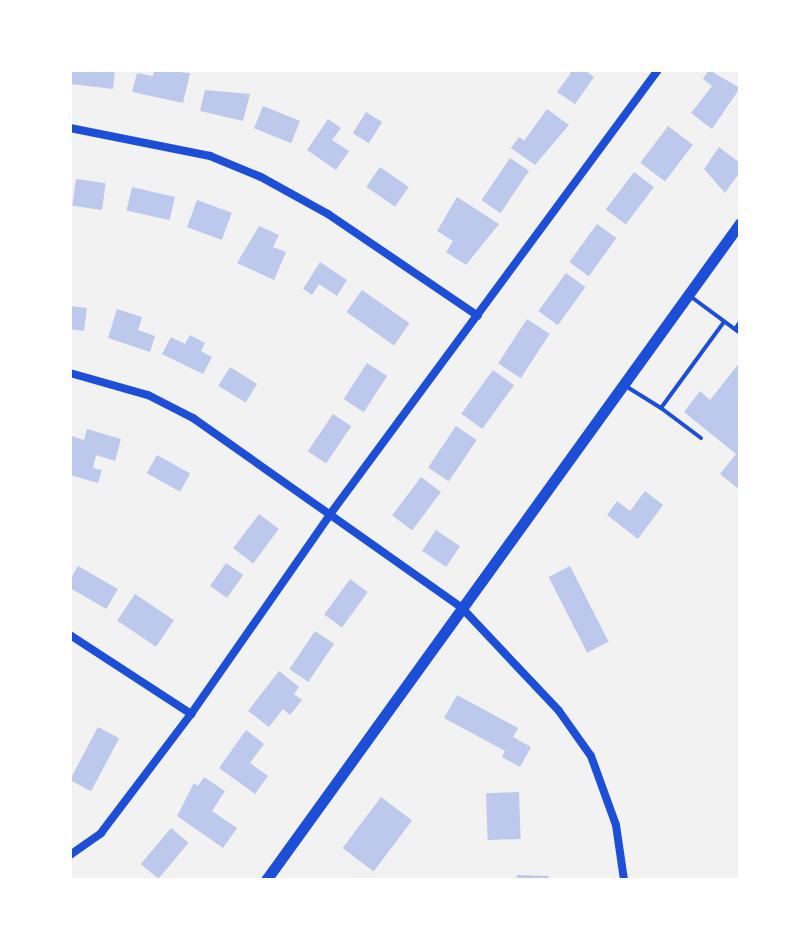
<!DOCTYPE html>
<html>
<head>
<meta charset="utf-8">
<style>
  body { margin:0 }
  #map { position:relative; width:810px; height:950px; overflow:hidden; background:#f2f2f2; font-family:Manrope,sans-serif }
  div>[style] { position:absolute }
  .building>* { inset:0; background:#bdc9ec; transform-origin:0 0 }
  .service>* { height:4px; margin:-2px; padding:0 2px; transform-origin:2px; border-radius:2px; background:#1d4ed8 }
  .minor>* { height:8px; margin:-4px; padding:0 4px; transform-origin:4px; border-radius:4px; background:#1d4ed8 }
  .secondary>* { height:11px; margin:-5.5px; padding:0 5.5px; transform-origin:5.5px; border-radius:5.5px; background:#1d4ed8 }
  span { translate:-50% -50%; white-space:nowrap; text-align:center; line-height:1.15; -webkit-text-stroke:6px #fff; paint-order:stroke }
  .frame { position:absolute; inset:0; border:72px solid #fff; pointer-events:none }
</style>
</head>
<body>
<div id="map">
  <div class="building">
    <i style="clip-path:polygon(70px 70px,115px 70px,113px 89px,70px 84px)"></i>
    <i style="clip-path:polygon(154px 70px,190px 73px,183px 103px,132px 92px,137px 73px,153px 76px)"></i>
    <i style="clip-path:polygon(567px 70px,585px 70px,594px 77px,575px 104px,557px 92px,571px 73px)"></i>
    <i style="clip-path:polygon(709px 70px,740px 88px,712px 129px,691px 113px,712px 86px,703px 79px)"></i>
    <i style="clip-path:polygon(205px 90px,250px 94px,243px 121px,200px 111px)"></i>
    <i style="left:263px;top:106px;width:40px;height:24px;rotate:22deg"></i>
    <i style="clip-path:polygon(547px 109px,569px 125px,535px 165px,511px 148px,519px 137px,524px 141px)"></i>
    <i style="left:366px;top:112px;width:19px;height:25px;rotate:32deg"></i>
    <i style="clip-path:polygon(328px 119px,341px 128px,332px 140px,349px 151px,336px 170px,307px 150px)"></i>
    <i style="left:668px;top:126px;width:31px;height:46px;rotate:37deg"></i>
    <i style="clip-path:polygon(719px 147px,740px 163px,740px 172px,725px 193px,704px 169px)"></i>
    <i style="left:510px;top:158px;width:23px;height:51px;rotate:34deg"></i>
    <i style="left:380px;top:167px;width:35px;height:24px;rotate:35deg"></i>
    <i style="left:634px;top:172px;width:25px;height:47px;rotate:37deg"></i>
    <i style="left:76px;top:179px;width:30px;height:27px;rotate:8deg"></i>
    <i style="left:132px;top:187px;width:44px;height:24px;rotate:13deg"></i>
    <i style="clip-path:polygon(457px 197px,499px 224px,466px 265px,446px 252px,453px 241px,437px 231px)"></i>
    <i style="left:197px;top:200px;width:37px;height:29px;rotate:20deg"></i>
    <i style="left:597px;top:224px;width:24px;height:47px;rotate:36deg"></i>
    <i style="clip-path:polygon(259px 226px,279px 235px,273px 247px,286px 252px,274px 280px,237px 263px)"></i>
    <i style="clip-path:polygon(320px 262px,347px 280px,337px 296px,319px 284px,312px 295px,303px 289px)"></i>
    <i style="left:566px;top:273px;width:24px;height:47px;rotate:36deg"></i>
    <i style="left:362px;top:290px;width:58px;height:27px;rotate:35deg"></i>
    <i style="clip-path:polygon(70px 306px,87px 308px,84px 331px,70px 329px)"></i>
    <i style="clip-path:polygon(117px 309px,142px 317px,138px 330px,155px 336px,150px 352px,108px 338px)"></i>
    <i style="left:527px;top:319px;width:27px;height:53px;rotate:33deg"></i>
    <i style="clip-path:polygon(190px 335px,205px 343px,201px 351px,212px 357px,203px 374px,162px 354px,171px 337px,185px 344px)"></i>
    <i style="clip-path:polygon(740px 362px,740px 490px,720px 474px,736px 454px,684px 412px,700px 391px,710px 400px)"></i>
    <i style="left:367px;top:363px;width:24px;height:43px;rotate:33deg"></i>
    <i style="left:230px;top:367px;width:32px;height:22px;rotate:32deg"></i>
    <i style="left:493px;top:370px;width:26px;height:54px;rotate:36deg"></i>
    <i style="left:333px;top:414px;width:22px;height:45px;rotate:34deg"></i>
    <i style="left:456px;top:426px;width:25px;height:50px;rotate:34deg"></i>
    <i style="clip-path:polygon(87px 429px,121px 439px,115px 461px,96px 455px,93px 468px,102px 470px,98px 483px,70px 475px,72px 436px,84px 440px)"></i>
    <i style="left:157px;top:455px;width:38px;height:21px;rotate:29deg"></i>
    <i style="left:421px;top:477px;width:25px;height:48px;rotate:37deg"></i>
    <i style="clip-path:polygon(645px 491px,663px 505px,638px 539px,607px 515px,617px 501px,630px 511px)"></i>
    <i style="left:259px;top:514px;width:25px;height:43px;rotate:37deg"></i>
    <i style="left:436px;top:530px;width:29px;height:25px;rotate:34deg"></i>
    <i style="left:226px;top:563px;width:21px;height:28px;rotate:35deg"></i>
    <i style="left:78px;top:566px;width:46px;height:23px;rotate:30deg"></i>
    <i style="left:570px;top:566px;width:85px;height:24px;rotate:63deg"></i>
    <i style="left:350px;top:579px;width:22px;height:44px;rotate:36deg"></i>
    <i style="left:135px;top:594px;width:47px;height:32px;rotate:34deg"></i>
    <i style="left:315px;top:631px;width:23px;height:46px;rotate:34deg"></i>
    <i style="clip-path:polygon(279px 671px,299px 687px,294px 694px,302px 700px,290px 715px,283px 709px,269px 727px,248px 711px)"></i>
    <i style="clip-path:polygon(457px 695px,518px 728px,513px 737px,531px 747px,520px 767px,502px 757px,505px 751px,444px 718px)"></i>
    <i style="left:98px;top:727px;width:24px;height:60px;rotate:28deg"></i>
    <i style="clip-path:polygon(246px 730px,264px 744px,250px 763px,268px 776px,255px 794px,219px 768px)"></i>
    <i style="clip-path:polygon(204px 777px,225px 791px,212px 811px,237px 828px,223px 848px,177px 816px,194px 783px,198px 786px)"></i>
    <i style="left:519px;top:792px;width:47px;height:33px;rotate:88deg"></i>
    <i style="left:381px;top:797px;width:39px;height:64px;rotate:37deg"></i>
    <i style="left:171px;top:828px;width:23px;height:47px;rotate:40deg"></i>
    <i style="clip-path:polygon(517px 875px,549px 876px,548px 880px,516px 880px)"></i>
  </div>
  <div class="service">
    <i style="left:690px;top:296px;width:62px;rotate:36.5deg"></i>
    <i style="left:735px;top:329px;width:9px;rotate:-54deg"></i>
    <i style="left:624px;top:385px;width:44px;rotate:31.9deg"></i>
    <i style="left:661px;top:408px;width:107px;rotate:-53.8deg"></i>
    <i style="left:661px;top:408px;width:50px;rotate:36.9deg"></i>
  </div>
  <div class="minor">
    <i style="left:70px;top:128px;width:143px;rotate:11.3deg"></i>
    <i style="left:210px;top:156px;width:55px;rotate:22.4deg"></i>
    <i style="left:261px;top:177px;width:77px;rotate:28.9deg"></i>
    <i style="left:328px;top:214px;width:181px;rotate:34.2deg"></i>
    <i style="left:70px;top:373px;width:81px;rotate:15.8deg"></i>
    <i style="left:148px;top:395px;width:51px;rotate:27.1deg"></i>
    <i style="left:193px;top:418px;width:329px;rotate:35.2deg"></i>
    <i style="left:462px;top:608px;width:141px;rotate:46.7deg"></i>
    <i style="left:559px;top:711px;width:55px;rotate:54.6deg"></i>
    <i style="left:591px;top:756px;width:73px;rotate:70.1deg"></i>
    <i style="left:616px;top:825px;width:56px;rotate:81.7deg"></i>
    <i style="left:70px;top:635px;width:145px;rotate:33.1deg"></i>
    <i style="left:70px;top:855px;width:38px;rotate:-35deg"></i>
    <i style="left:101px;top:833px;width:149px;rotate:-52.9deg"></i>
    <i style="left:191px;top:714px;width:245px;rotate:-55.1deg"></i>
    <i style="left:331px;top:513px;width:551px;rotate:-53.57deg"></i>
  </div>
  <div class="secondary">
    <i style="left:266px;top:880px;width:810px;rotate:-54.19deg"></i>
  </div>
  <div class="frame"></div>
</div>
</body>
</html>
